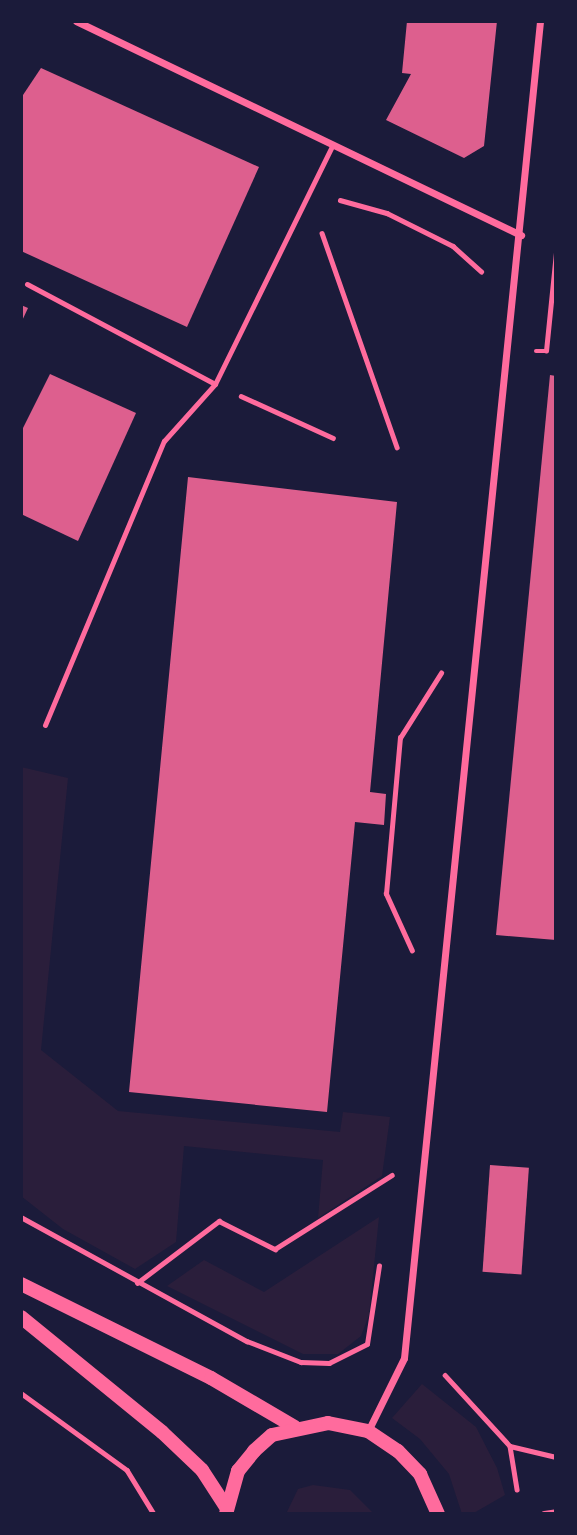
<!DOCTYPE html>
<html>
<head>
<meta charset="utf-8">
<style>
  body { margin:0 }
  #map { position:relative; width:577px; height:1535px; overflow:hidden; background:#1b1b3a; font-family:Commissioner,sans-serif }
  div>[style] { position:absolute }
  .green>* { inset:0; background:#2a1e3b }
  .building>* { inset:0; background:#dd5f8e; transform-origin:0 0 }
  .path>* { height:4.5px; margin:-2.25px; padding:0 2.25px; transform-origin:2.25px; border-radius:2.25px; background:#ff6b9d }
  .service>* { height:5px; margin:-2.5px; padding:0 2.5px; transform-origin:2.5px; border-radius:2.5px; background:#ff6b9d }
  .minor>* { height:7px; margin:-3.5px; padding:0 3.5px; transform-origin:3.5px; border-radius:3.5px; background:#ff6b9d }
  .secondary>* { height:14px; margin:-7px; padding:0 7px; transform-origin:7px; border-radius:7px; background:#ff6b9d }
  span { translate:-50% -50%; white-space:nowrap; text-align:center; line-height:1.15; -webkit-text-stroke:7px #1b1b3a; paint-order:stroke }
  .frame { position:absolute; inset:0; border:23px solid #1b1b3a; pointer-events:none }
</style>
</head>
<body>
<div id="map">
  <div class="green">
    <i style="clip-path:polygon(21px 767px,68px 778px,41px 1050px,118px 1111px,340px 1132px,343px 1112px,390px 1117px,382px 1176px,318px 1218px,323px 1160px,184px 1146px,176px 1242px,135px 1269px,63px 1229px,21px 1196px)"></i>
    <i style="clip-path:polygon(379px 1217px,369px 1315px,361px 1336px,338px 1354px,303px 1354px,167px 1286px,204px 1260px,264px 1292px)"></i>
    <i style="clip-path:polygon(422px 1384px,476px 1427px,497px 1468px,505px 1495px,472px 1514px,462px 1514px,449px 1474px,420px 1439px,392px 1418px)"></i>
    <i style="clip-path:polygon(313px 1485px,350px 1490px,374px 1514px,286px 1514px,298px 1489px)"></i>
  </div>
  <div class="building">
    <i style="clip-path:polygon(407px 21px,497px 21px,484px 146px,464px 158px,386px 120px,411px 74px,402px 73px)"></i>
    <i style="clip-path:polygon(41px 68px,259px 167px,187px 327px,21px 251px,21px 98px)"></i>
    <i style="clip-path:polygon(21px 305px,28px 308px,21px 323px)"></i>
    <i style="clip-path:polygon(50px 374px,136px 413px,78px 541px,21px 514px,21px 432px)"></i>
    <i style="clip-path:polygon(550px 375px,556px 376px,556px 940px,496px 935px)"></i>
    <i style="clip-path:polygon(188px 477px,397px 502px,370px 792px,386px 794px,384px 825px,355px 822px,327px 1112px,129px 1092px)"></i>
    <i style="left:490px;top:1165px;width:39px;height:107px;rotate:4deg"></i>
  </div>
  <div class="path">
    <i style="left:340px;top:200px;width:49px;rotate:15.5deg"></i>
    <i style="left:387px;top:213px;width:74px;rotate:26.6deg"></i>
    <i style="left:453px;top:246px;width:38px;rotate:42deg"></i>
    <i style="left:322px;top:233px;width:227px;rotate:70.7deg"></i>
    <i style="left:536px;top:351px;width:10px"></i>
    <i style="left:546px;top:351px;width:99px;rotate:-84.2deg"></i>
    <i style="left:241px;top:396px;width:101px;rotate:24.5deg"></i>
    <i style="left:412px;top:951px;width:63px;rotate:-114.5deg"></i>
    <i style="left:386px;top:894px;width:157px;rotate:-84.9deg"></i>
    <i style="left:400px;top:738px;width:77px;rotate:-57.8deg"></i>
    <i style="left:21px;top:1217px;width:258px;rotate:28.8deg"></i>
    <i style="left:247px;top:1341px;width:58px;rotate:21.3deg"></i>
    <i style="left:301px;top:1362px;width:28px;rotate:2deg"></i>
    <i style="left:329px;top:1363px;width:42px;rotate:-26.6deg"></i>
    <i style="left:367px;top:1344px;width:79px;rotate:-81.3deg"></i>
    <i style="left:137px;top:1283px;width:103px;rotate:-37.1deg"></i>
    <i style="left:219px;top:1221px;width:63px;rotate:26.6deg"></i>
    <i style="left:275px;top:1249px;width:138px;rotate:-32.3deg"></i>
    <i style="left:445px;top:1375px;width:96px;rotate:47.5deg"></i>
    <i style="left:510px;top:1446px;width:47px;rotate:13.4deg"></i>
    <i style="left:21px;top:1393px;width:131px;rotate:36deg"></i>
    <i style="left:127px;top:1470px;width:52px;rotate:58.5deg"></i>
    <i style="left:510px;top:1446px;width:44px;rotate:80.8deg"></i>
  </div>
  <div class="service">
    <i style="left:27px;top:284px;width:213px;rotate:28deg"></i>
    <i style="left:45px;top:725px;width:308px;rotate:-67.3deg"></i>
    <i style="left:164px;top:441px;width:76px;rotate:-48.2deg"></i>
    <i style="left:215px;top:384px;width:265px;rotate:-63.8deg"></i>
  </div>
  <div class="minor">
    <i style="left:76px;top:21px;width:494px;rotate:25.7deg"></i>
    <i style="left:368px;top:1431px;width:81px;rotate:-63.7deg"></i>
    <i style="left:404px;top:1358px;width:1344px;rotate:-84.19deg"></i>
    <i style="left:544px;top:1514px;width:12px;rotate:-9deg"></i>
  </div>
  <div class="secondary">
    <i style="left:21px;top:1284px;width:212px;rotate:26.3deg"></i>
    <i style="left:211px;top:1378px;width:97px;rotate:30.3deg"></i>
    <i style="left:21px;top:1317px;width:182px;rotate:39.2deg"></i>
    <i style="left:162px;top:1432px;width:55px;rotate:43.5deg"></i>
    <i style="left:202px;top:1470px;width:44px;rotate:57deg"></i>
    <i style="left:226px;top:1514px;width:45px;rotate:-74.4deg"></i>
    <i style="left:238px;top:1471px;width:26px;rotate:-51deg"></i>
    <i style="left:254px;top:1451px;width:24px;rotate:-42deg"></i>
    <i style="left:272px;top:1435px;width:57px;rotate:-12.1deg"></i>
    <i style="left:328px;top:1423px;width:41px;rotate:11.3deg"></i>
    <i style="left:368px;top:1431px;width:36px;rotate:34deg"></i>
    <i style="left:398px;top:1451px;width:32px;rotate:46deg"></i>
    <i style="left:420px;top:1474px;width:44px;rotate:65.8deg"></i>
  </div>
  <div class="frame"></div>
</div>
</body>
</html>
